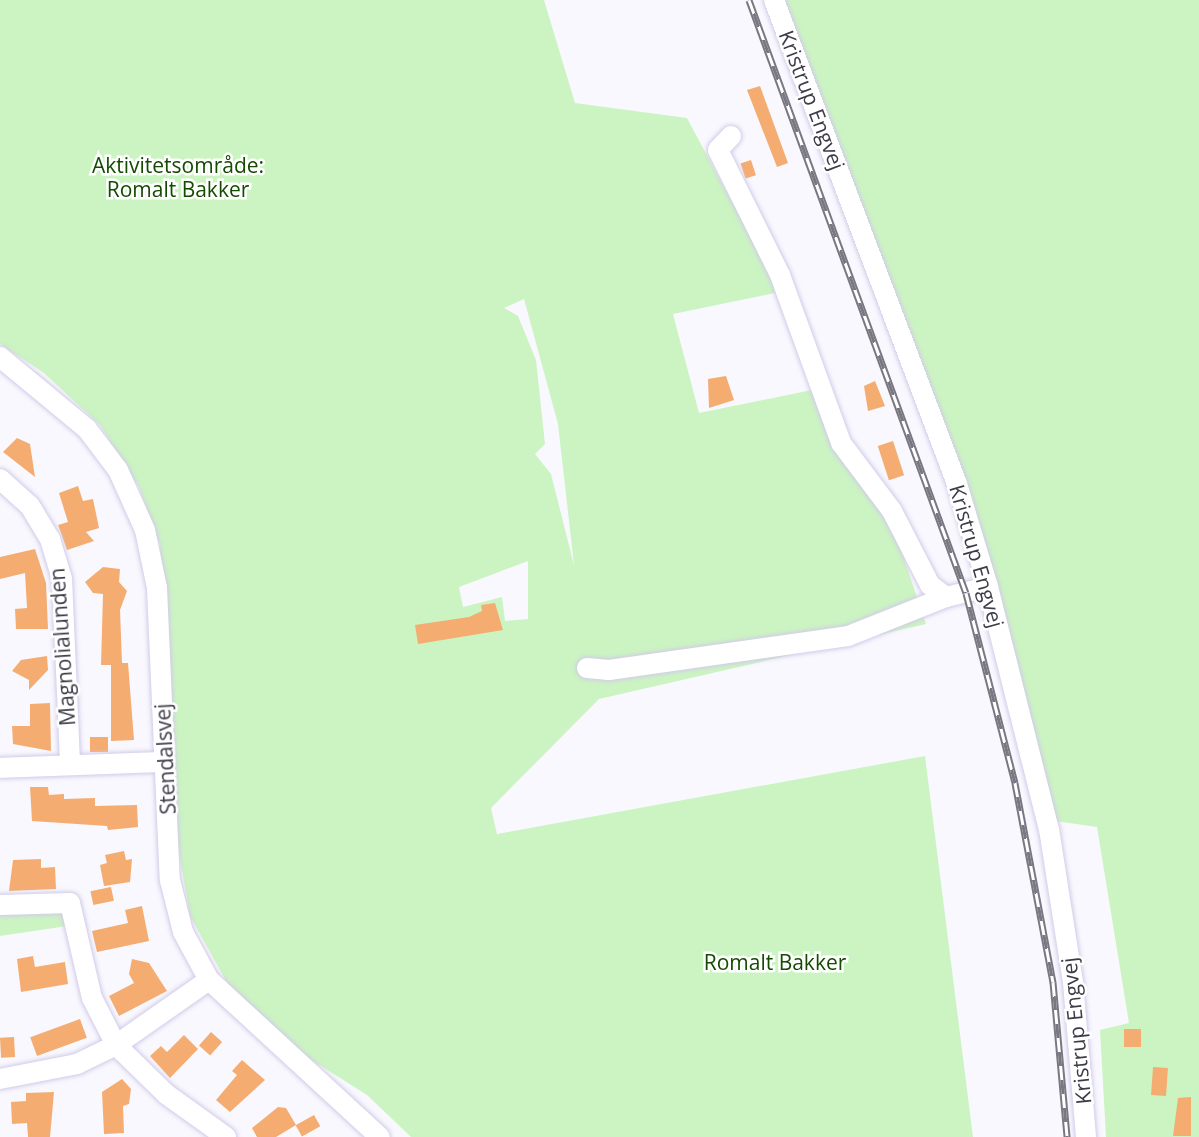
<!DOCTYPE html>
<html>
<head>
<meta charset="utf-8">
<style>
  body { margin:0 }
  #map { position:relative; width:1199px; height:1137px; overflow:hidden; background:#f9f8fe; font-family:"Open Sans",sans-serif }
  div>[style] { position:absolute }
  .green>* { inset:0; background:#ccf4c2 }
  .building>* { inset:0; background:#f4ac71; transform-origin:0 0 }
  .roads { filter:drop-shadow(0 0 2px #d1cbe9) drop-shadow(0 0 2px #d1cbe9) }
  .minor>* { height:20px; margin:-10px; padding:0 10px; transform-origin:10px; border-radius:10px; background:#fff }
  .rail>* { height:7px; margin-top:-3.5px; transform-origin:0; background:repeating-linear-gradient(90deg,#fff 0 14px,#797781 0 28px); box-sizing:border-box; border-block:2px solid #797781 }
  span { translate:-50% -50%; white-space:nowrap; text-align:center; line-height:1.15; -webkit-text-stroke:5px #fff; paint-order:stroke }
  .street-label { font-size:21px; color:#3d3b47 }
  .park-label { font-size:21px; color:#144b01 }
</style>
</head>
<body>
<div id="map">
  <div class="green">
    <i style="clip-path:polygon(evenodd,0 0,544px 0,575px 103px,687px 118px,780px 292px,673px 314px,699px 413px,812px 390px,841px 457px,895px 532px,926px 624px,599px 699px,491px 808px,497px 834px,925px 756px,973px 1137px,411px 1137px,367px 1095px,302px 1054px,230px 988px,190px 916px,177px 841px,160px 545px,139px 487px,100px 425px,44px 373px,0 344px,0 0,524px 299px,558px 424px,574px 565px,551px 474px,535px 454px,545px 444px,536px 360px,518px 316px,504px 308px,524px 299px,0 0,528px 561px,528px 619px,505px 621px,502px 597px,463px 607px,459px 587px,528px 561px)"></i>
    <i style="clip-path:polygon(784px 0,1199px 0,1199px 1137px,1106px 1137px,1100px 1030px,1129px 1023px,1097px 827px,1055px 821px,969px 490px)"></i>
    <i style="clip-path:polygon(0 909px,61px 910px,67px 926px,0 936px)"></i>
  </div>
  <div class="building">
    <i style="clip-path:polygon(760px 86px,788px 163px,777px 167px,747px 90px)"></i>
    <i style="left:751px;top:160px;width:16px;height:11px;rotate:72deg"></i>
    <i style="clip-path:polygon(726px 376px,734px 400px,709px 408px,708px 379px)"></i>
    <i style="clip-path:polygon(875px 381px,885px 406px,868px 411px,864px 386px)"></i>
    <i style="clip-path:polygon(17px 438px,30px 444px,35px 477px,3px 452px)"></i>
    <i style="left:893px;top:441px;width:36px;height:16px;rotate:72deg"></i>
    <i style="clip-path:polygon(78px 486px,83px 501px,93px 499px,99px 528px,86px 532px,94px 541px,67px 550px,58px 525px,68px 522px,59px 493px)"></i>
    <i style="clip-path:polygon(35px 549px,46px 583px,48px 629px,16px 629px,15px 609px,27px 608px,25px 573px,0 579px,0 557px)"></i>
    <i style="clip-path:polygon(103px 567px,120px 569px,119px 582px,127px 591px,120px 610px,122px 663px,128px 663px,134px 740px,111px 741px,111px 665px,101px 665px,103px 594px,93px 593px,85px 582px)"></i>
    <i style="clip-path:polygon(495px 603px,503px 630px,418px 644px,415px 625px,469px 617px,482px 611px,481px 605px)"></i>
    <i style="clip-path:polygon(47px 656px,48px 670px,29px 690px,29px 680px,12px 671px,21px 660px)"></i>
    <i style="clip-path:polygon(50px 703px,51px 751px,13px 744px,12px 726px,30px 726px,30px 704px)"></i>
    <i style="left:108px;top:737px;width:15px;height:18px;rotate:90deg"></i>
    <i style="clip-path:polygon(30px 787px,48px 787px,49px 795px,64px 794px,64px 799px,95px 798px,95px 806px,137px 805px,138px 827px,108px 830px,107px 826px,32px 821px)"></i>
    <i style="clip-path:polygon(124px 851px,126px 860px,132px 859px,130px 882px,104px 886px,100px 865px,107px 863px,105px 855px)"></i>
    <i style="clip-path:polygon(41px 859px,41px 868px,55px 867px,56px 889px,9px 891px,13px 860px)"></i>
    <i style="left:111px;top:887px;width:14px;height:21px;rotate:78deg"></i>
    <i style="clip-path:polygon(142px 906px,149px 941px,97px 952px,92px 931px,128px 923px,125px 910px)"></i>
    <i style="clip-path:polygon(33px 956px,35px 967px,65px 962px,68px 984px,21px 992px,17px 959px)"></i>
    <i style="clip-path:polygon(132px 959px,149px 963px,167px 991px,119px 1016px,109px 996px,134px 983px,129px 974px)"></i>
    <i style="left:80px;top:1019px;width:20px;height:53px;rotate:70deg"></i>
    <i style="left:1141px;top:1029px;width:18px;height:17px;rotate:90deg"></i>
    <i style="left:211px;top:1032px;width:15px;height:18px;rotate:42deg"></i>
    <i style="clip-path:polygon(184px 1035px,198px 1049px,170px 1078px,150px 1056px,161px 1046px,167px 1052px)"></i>
    <i style="left:14px;top:1037px;width:20px;height:14px;rotate:87deg"></i>
    <i style="clip-path:polygon(242px 1060px,265px 1080px,230px 1112px,216px 1100px,237px 1075px,232px 1071px)"></i>
    <i style="left:1153px;top:1067px;width:15px;height:28px;rotate:4deg"></i>
    <i style="clip-path:polygon(122px 1079px,131px 1089px,129px 1104px,123px 1106px,124px 1133px,104px 1134px,102px 1092px)"></i>
    <i style="clip-path:polygon(54px 1092px,50px 1137px,28px 1137px,27px 1123px,12px 1124px,11px 1102px,26px 1101px,26px 1093px)"></i>
    <i style="clip-path:polygon(1191px 1097px,1191px 1136px,1173px 1136px,1178px 1098px)"></i>
    <i style="clip-path:polygon(278px 1107px,286px 1108px,296px 1125px,276px 1137px,257px 1137px,252px 1128px)"></i>
    <i style="left:314px;top:1115px;width:13px;height:21px;rotate:61deg"></i>
  </div>
  <div class="roads">
    <div class="minor">
      <i style="left:774px;top:0;width:517px;rotate:69.29deg"></i>
      <i style="left:957px;top:484px;width:108px;rotate:73.2deg"></i>
      <i style="left:988px;top:587px;width:250px;rotate:75.9deg"></i>
      <i style="left:1049px;top:829px;width:155px;rotate:81.1deg"></i>
      <i style="left:1073px;top:982px;width:156px;rotate:85.2deg"></i>
      <i style="left:731px;top:136px;width:19px;rotate:133deg"></i>
      <i style="left:718px;top:150px;width:140px;rotate:63.6deg"></i>
      <i style="left:780px;top:275px;width:179px;rotate:70deg"></i>
      <i style="left:841px;top:443px;width:85px;rotate:53.1deg"></i>
      <i style="left:892px;top:511px;width:83px;rotate:62.8deg"></i>
      <i style="left:930px;top:585px;width:20px;rotate:37deg"></i>
      <i style="left:946px;top:597px;width:43px;rotate:-13.4deg"></i>
      <i style="left:0;top:357px;width:113px;rotate:39.6deg"></i>
      <i style="left:87px;top:429px;width:51px;rotate:52.9deg"></i>
      <i style="left:118px;top:470px;width:66px;rotate:65.8deg"></i>
      <i style="left:145px;top:530px;width:59px;rotate:78.3deg"></i>
      <i style="left:157px;top:588px;width:292px;rotate:87.5deg"></i>
      <i style="left:170px;top:880px;width:54px;rotate:76deg"></i>
      <i style="left:183px;top:932px;width:55px;rotate:61.6deg"></i>
      <i style="left:209px;top:980px;width:232px;rotate:42.6deg"></i>
      <i style="left:0;top:479px;width:40px;rotate:42deg"></i>
      <i style="left:30px;top:506px;width:39px;rotate:59deg"></i>
      <i style="left:50px;top:539px;width:42px;rotate:73.3deg"></i>
      <i style="left:62px;top:579px;width:185px;rotate:87.5deg"></i>
      <i style="left:587px;top:668px;width:22px;rotate:5deg"></i>
      <i style="left:609px;top:670px;width:241px;rotate:-8.1deg"></i>
      <i style="left:848px;top:636px;width:105px;rotate:-21.7deg"></i>
      <i style="left:0;top:768px;width:165px;rotate:-2.1deg"></i>
      <i style="left:0;top:905px;width:70px;rotate:-1.6deg"></i>
      <i style="left:70px;top:903px;width:98px;rotate:77deg"></i>
      <i style="left:92px;top:998px;width:53px;rotate:62.9deg"></i>
      <i style="left:116px;top:1045px;width:70px;rotate:44.4deg"></i>
      <i style="left:166px;top:1094px;width:74px;rotate:35.6deg"></i>
      <i style="left:0;top:1079px;width:78px;rotate:-11deg"></i>
      <i style="left:77px;top:1064px;width:43px;rotate:-26deg"></i>
      <i style="left:116px;top:1045px;width:113px;rotate:-35deg"></i>
    </div>
  </div>
  <div class="rail">
    <i style="left:749px;top:0;width:631px;rotate:69.9deg"></i>
    <i style="left:966px;top:593px;width:196px;rotate:75.5deg"></i>
    <i style="left:1015px;top:783px;width:203px;rotate:79.2deg"></i>
    <i style="left:1053px;top:982px;width:156px;rotate:84.8deg"></i>
  </div>
  <div class="street-label">
    <span style="left:812px;top:100px;rotate:69deg">Kristrup Engvej</span>
    <span style="left:977px;top:556px;rotate:74deg">Kristrup Engvej</span>
    <span style="left:62px;top:647px;rotate:-94deg">Magnolialunden</span>
    <span style="left:165px;top:759px;rotate:-93deg">Stendalsvej</span>
    <span style="left:1076px;top:1031px;rotate:-96deg">Kristrup Engvej</span>
  </div>
  <div class="park-label">
    <span style="left:178px;top:177px">Aktivitetsområde:<br>Romalt Bakker</span>
    <span style="left:775px;top:962px">Romalt Bakker</span>
  </div>
</div>
</body>
</html>
